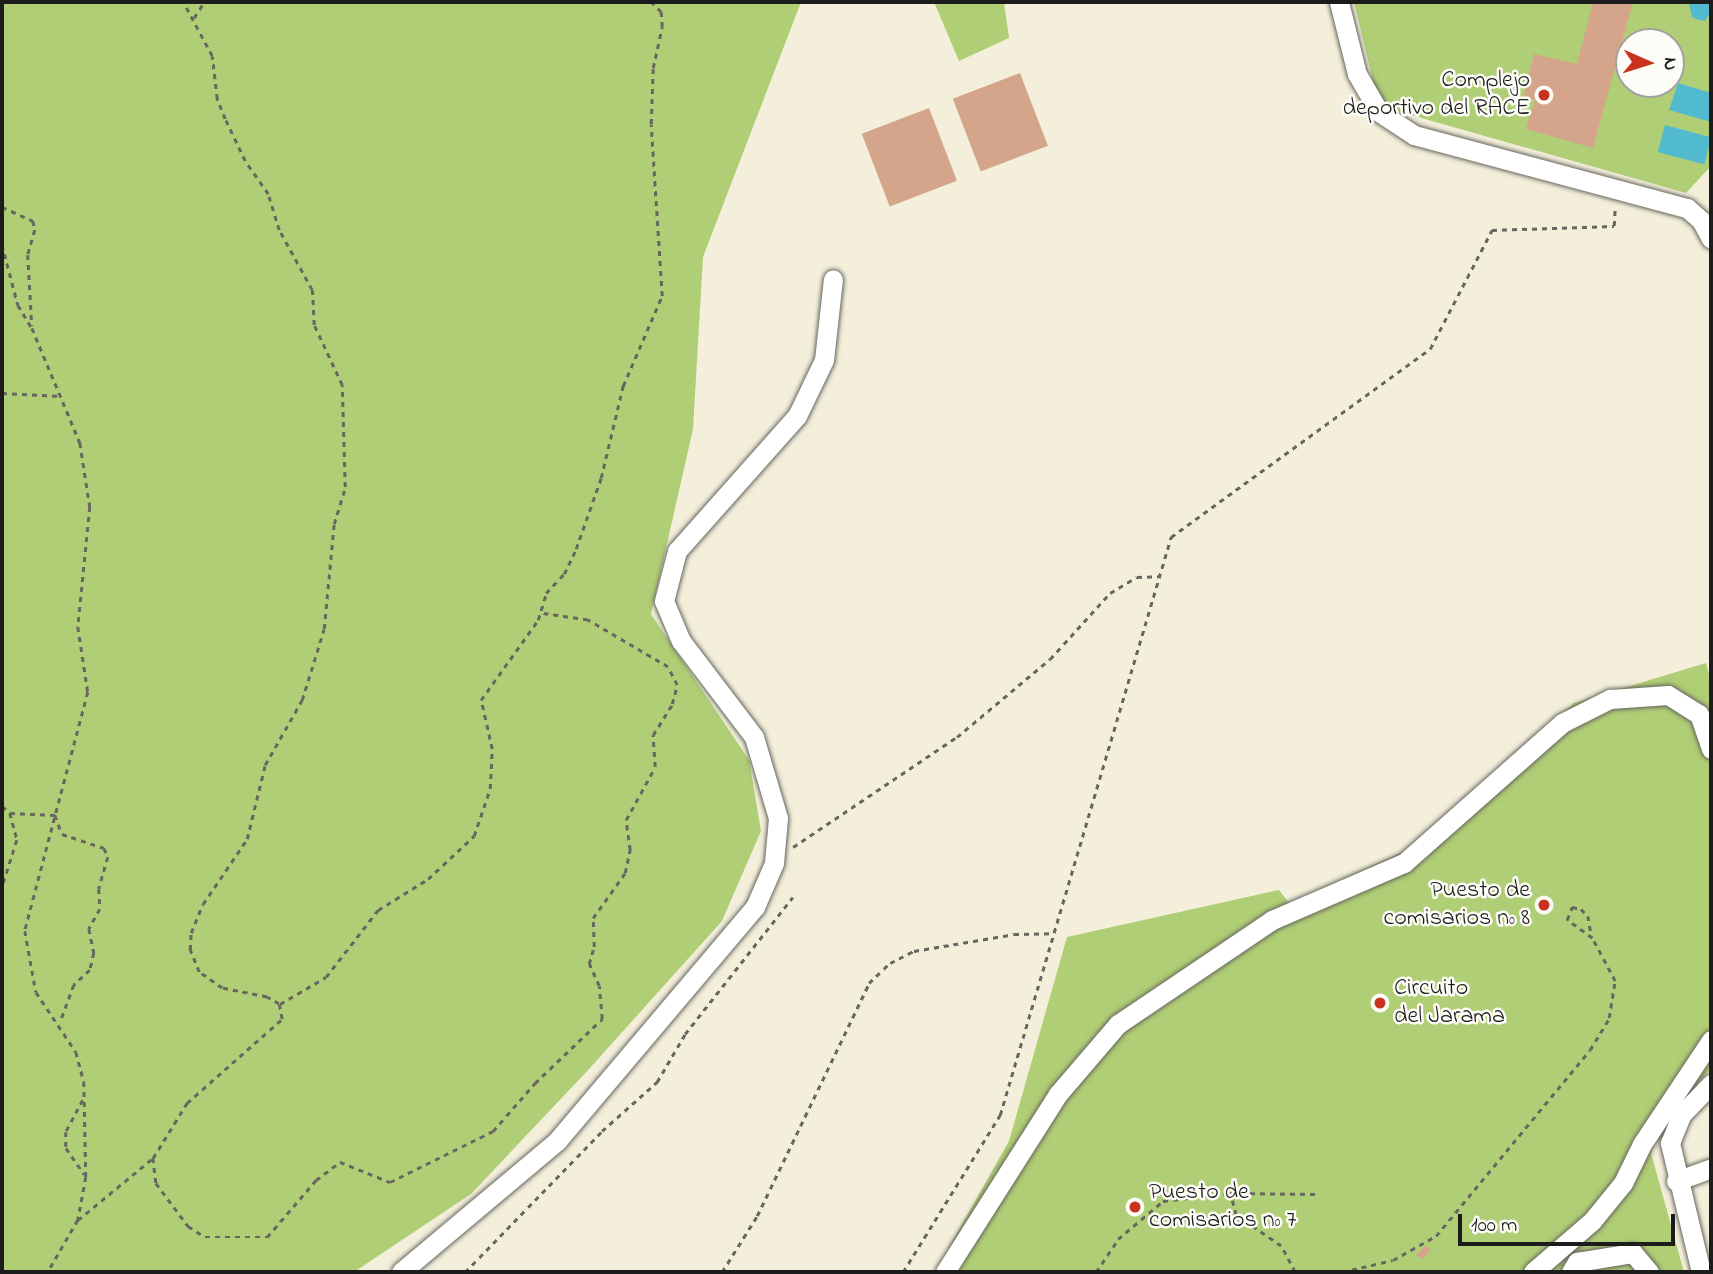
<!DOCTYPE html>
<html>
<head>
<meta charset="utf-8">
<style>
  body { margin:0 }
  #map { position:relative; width:1713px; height:1274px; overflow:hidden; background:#f3efdb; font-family:"Indie Flower",sans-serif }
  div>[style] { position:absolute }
  .green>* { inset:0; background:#b0ce75 }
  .water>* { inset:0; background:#52bacf; transform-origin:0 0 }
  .building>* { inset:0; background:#d4a58b; transform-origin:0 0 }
  .path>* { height:2.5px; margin-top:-1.25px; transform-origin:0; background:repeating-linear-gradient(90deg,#67665f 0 5px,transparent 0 10px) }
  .roads { filter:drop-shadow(0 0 2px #67665f) drop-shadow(0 0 2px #67665f) }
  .minor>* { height:19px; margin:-9.5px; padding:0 9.5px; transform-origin:9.5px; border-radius:9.5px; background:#fff }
  .dots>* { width:19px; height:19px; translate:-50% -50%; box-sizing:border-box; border:4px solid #fdfcf7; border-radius:50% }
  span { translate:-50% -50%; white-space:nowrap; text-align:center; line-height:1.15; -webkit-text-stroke:5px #fdfcf7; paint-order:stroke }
  .poi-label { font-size:24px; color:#1c1c1c }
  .right { translate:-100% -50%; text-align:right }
  .left { translate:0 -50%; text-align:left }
  .frame { position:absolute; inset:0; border:4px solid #1c1c1c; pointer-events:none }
  .north { position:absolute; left:1615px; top:28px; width:70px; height:70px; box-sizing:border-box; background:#fdfcf7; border:2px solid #a3a29f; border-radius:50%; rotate:93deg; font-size:19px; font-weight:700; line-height:28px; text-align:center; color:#1c1c1c }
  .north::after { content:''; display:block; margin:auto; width:24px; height:32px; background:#c8321e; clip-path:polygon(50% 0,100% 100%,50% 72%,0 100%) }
  .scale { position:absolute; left:1458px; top:1214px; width:217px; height:32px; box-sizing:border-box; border:4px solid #1c1c1c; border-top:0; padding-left:9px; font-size:21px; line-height:24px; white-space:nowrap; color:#1c1c1c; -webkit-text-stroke:5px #fdfcf7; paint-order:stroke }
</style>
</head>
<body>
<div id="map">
  <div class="green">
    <i style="clip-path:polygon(2px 2px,801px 2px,703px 257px,693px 429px,651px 614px,749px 760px,761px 831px,722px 921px,590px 1068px,471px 1194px,354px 1272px,2px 1272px)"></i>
    <i style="clip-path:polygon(934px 2px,1004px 2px,1009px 38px,959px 61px)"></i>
    <i style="clip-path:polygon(evenodd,1354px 2px,1711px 2px,1711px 166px,1686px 193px,1379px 106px,1354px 2px,1629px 42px,1671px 42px,1671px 84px,1629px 84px,1629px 42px)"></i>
    <i style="clip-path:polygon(1706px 663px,1711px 681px,1711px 1069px,1662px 1119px,1651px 1153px,1684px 1272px,935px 1272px,1009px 1141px,1067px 937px,1279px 890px,1289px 903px,1407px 850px,1574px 703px)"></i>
  </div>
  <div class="water">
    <i style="clip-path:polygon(1673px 2px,1710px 2px,1710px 13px,1705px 21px,1699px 20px,1692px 17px,1689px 3px)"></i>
    <i style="clip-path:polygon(1678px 83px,1711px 93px,1711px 122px,1669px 110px)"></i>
    <i style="left:1665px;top:125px;width:48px;height:28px;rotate:15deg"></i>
  </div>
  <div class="building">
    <i style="clip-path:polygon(1593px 2px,1633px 2px,1593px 148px,1526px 129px,1535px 100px,1523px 97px,1534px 54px,1577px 64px)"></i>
    <i style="left:1020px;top:73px;width:78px;height:72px;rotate:69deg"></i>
    <i style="left:929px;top:108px;width:78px;height:72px;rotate:69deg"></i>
    <i style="clip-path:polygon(1425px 1246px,1431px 1250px,1422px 1259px,1416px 1255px)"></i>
  </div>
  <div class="path">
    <i style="left:194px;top:18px;width:19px;rotate:-58deg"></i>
    <i style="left:2px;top:207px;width:34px;rotate:24deg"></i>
    <i style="left:33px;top:221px;width:9px;rotate:77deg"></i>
    <i style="left:35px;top:230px;width:26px;rotate:106deg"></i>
    <i style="left:28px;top:255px;width:71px;rotate:86.8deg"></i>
    <i style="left:2px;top:244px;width:63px;rotate:75.3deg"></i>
    <i style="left:18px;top:305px;width:27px;rotate:59deg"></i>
    <i style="left:32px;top:328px;width:125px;rotate:67.3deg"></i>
    <i style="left:80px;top:443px;width:65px;rotate:81.1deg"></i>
    <i style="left:90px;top:507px;width:121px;rotate:95.7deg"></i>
    <i style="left:78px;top:627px;width:66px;rotate:81.3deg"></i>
    <i style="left:88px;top:692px;width:247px;rotate:104.8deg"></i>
    <i style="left:25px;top:931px;width:62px;rotate:79.8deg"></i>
    <i style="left:36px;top:992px;width:72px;rotate:56.3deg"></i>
    <i style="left:76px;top:1052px;width:31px;rotate:75deg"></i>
    <i style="left:84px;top:1082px;width:95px;rotate:88.8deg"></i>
    <i style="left:86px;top:1177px;width:44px;rotate:100.5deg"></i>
    <i style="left:78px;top:1220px;width:60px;rotate:120deg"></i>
    <i style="left:2px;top:393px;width:60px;rotate:2.9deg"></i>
    <i style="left:2px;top:806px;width:11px;rotate:41deg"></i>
    <i style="left:10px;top:813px;width:28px;rotate:75deg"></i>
    <i style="left:17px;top:840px;width:50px;rotate:107.4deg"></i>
    <i style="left:10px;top:813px;width:45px;rotate:2.5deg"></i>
    <i style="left:55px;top:815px;width:20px;rotate:70deg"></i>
    <i style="left:62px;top:834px;width:44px;rotate:18.4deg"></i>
    <i style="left:104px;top:848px;width:10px;rotate:66deg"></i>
    <i style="left:108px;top:857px;width:33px;rotate:106deg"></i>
    <i style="left:99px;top:889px;width:20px;rotate:87deg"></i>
    <i style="left:100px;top:909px;width:23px;rotate:119deg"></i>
    <i style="left:89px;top:929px;width:25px;rotate:78deg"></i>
    <i style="left:94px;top:953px;width:17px;rotate:103deg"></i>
    <i style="left:90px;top:970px;width:22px;rotate:137deg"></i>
    <i style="left:74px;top:985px;width:40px;rotate:110.2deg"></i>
    <i style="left:793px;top:847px;width:197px;rotate:-33.9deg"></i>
    <i style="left:957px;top:737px;width:121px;rotate:-40deg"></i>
    <i style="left:1050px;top:659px;width:89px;rotate:-47.7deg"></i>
    <i style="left:1110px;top:593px;width:31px;rotate:-31deg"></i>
    <i style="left:1137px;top:577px;width:23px;rotate:-2deg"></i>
    <i style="left:280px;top:1004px;width:53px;rotate:-30.4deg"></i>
    <i style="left:326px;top:977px;width:85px;rotate:-52.2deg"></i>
    <i style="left:378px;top:910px;width:59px;rotate:-31.8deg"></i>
    <i style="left:428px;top:879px;width:63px;rotate:-43.1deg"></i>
    <i style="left:474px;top:836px;width:50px;rotate:-71.2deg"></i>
    <i style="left:490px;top:789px;width:40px;rotate:-87.1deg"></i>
    <i style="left:492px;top:749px;width:50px;rotate:-102.7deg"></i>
    <i style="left:481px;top:700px;width:98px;rotate:-54.5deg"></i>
    <i style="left:538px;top:620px;width:28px;rotate:-73deg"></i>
    <i style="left:546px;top:593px;width:26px;rotate:-47deg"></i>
    <i style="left:564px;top:574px;width:28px;rotate:-64deg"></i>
    <i style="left:576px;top:549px;width:75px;rotate:-70.6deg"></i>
    <i style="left:601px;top:478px;width:95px;rotate:-76.6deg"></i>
    <i style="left:623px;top:386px;width:98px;rotate:-66.6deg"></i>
    <i style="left:662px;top:296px;width:172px;rotate:-93.7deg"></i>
    <i style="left:651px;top:124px;width:56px;rotate:-88deg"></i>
    <i style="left:653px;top:68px;width:42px;rotate:-77.6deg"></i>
    <i style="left:662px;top:27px;width:15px;rotate:-94deg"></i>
    <i style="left:661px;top:12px;width:14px;rotate:-135deg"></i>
    <i style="left:83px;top:1100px;width:36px;rotate:118deg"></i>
    <i style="left:66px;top:1132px;width:16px;rotate:90deg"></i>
    <i style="left:66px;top:1148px;width:32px;rotate:55deg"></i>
    <i style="left:153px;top:1158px;width:25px;rotate:83deg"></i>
    <i style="left:156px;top:1183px;width:54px;rotate:53.3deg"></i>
    <i style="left:188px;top:1226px;width:20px;rotate:33deg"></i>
    <i style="left:205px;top:1237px;width:62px"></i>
    <i style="left:267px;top:1237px;width:75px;rotate:-49.3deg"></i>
    <i style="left:316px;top:1180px;width:30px;rotate:-37deg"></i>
    <i style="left:340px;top:1162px;width:54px;rotate:21.8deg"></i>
    <i style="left:390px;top:1182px;width:115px;rotate:-26.3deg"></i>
    <i style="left:493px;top:1131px;width:64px;rotate:-48.8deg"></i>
    <i style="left:535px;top:1083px;width:93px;rotate:-43.7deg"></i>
    <i style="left:602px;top:1019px;width:33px;rotate:-95deg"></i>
    <i style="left:599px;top:986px;width:24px;rotate:-114deg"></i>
    <i style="left:589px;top:964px;width:18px;rotate:-74deg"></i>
    <i style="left:594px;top:947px;width:29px;rotate:-92deg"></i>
    <i style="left:593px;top:918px;width:55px;rotate:-54.6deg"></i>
    <i style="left:625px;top:873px;width:24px;rotate:-78deg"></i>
    <i style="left:630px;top:850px;width:30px;rotate:-98deg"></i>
    <i style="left:626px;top:820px;width:60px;rotate:-61.3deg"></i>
    <i style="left:655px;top:767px;width:32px;rotate:-94deg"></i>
    <i style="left:653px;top:735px;width:36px;rotate:-58deg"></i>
    <i style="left:672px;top:704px;width:20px;rotate:-75deg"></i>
    <i style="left:677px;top:685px;width:20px;rotate:-117deg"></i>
    <i style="left:668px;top:667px;width:93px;rotate:-149.6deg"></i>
    <i style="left:588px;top:620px;width:49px;rotate:-171.7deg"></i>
    <i style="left:78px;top:1220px;width:97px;rotate:-39.6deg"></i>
    <i style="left:153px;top:1158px;width:65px;rotate:-58.3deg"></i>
    <i style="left:187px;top:1103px;width:127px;rotate:-41.5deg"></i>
    <i style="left:282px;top:1019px;width:15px;rotate:-101deg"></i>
    <i style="left:279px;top:1004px;width:14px;rotate:-150deg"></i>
    <i style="left:267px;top:997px;width:46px;rotate:-168.7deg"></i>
    <i style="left:222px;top:988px;width:28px;rotate:-145deg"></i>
    <i style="left:199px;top:972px;width:24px;rotate:-112deg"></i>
    <i style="left:190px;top:950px;width:17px;rotate:-87deg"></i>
    <i style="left:191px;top:933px;width:31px;rotate:-68deg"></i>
    <i style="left:203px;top:904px;width:78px;rotate:-55.9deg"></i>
    <i style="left:247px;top:839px;width:76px;rotate:-76.3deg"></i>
    <i style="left:265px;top:765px;width:75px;rotate:-60.4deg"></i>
    <i style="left:302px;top:700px;width:74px;rotate:-72.8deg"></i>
    <i style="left:324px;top:629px;width:105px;rotate:-84.6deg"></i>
    <i style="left:334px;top:524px;width:39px;rotate:-73deg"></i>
    <i style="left:345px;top:487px;width:102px;rotate:-91.7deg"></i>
    <i style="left:342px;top:385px;width:66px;rotate:-115deg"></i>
    <i style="left:314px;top:325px;width:35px;rotate:-93deg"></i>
    <i style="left:312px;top:290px;width:68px;rotate:-118.8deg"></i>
    <i style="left:279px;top:230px;width:38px;rotate:-107deg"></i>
    <i style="left:268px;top:194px;width:40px;rotate:-124.9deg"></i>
    <i style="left:245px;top:161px;width:47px;rotate:-115.5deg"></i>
    <i style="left:225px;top:119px;width:22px;rotate:-112deg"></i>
    <i style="left:217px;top:99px;width:43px;rotate:-96.6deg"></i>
    <i style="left:212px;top:56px;width:61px;rotate:-118.2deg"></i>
    <i style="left:465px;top:1272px;width:197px;rotate:-45.8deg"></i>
    <i style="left:602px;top:1131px;width:74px;rotate:-41.7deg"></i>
    <i style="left:657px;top:1082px;width:56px;rotate:-59.7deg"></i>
    <i style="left:685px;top:1034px;width:174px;rotate:-51.8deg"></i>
    <i style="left:722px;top:1272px;width:66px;rotate:-58deg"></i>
    <i style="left:757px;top:1216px;width:259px;rotate:-64.3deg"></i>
    <i style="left:869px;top:983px;width:29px;rotate:-44deg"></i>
    <i style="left:890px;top:963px;width:27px;rotate:-27deg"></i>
    <i style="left:914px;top:951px;width:101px;rotate:-9.6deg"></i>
    <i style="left:1014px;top:934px;width:39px;rotate:-1deg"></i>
    <i style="left:903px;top:1272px;width:185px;rotate:-58.3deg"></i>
    <i style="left:1000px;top:1115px;width:603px;rotate:-73.52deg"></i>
    <i style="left:1171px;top:537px;width:320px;rotate:-36deg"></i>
    <i style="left:1430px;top:349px;width:134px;rotate:-62.5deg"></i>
    <i style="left:1492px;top:230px;width:122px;rotate:-1.9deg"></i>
    <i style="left:1614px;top:226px;width:20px;rotate:-87deg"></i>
    <i style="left:1096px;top:1272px;width:40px;rotate:-56deg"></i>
    <i style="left:1118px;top:1239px;width:59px;rotate:-40.2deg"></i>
    <i style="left:1163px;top:1201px;width:67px;rotate:-6.8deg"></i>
    <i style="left:1295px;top:1272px;width:30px;rotate:-118deg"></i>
    <i style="left:1281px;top:1246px;width:55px;rotate:-145.4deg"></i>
    <i style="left:1236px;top:1215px;width:23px;rotate:-105deg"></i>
    <i style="left:1230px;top:1193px;width:87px;rotate:0.7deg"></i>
    <i style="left:1342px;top:1272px;width:52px;rotate:-13.2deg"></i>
    <i style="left:1393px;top:1260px;width:49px;rotate:-29.2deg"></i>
    <i style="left:1436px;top:1236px;width:241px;rotate:-50.4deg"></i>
    <i style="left:1590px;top:1050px;width:37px;rotate:-59deg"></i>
    <i style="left:1609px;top:1018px;width:37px;rotate:-81deg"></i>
    <i style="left:1615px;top:981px;width:49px;rotate:-118.1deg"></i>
    <i style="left:1592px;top:938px;width:31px;rotate:-144deg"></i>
    <i style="left:1567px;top:920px;width:14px;rotate:-69deg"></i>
    <i style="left:1572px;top:907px;width:9px;rotate:13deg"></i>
    <i style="left:1581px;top:909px;width:10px;rotate:45deg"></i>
    <i style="left:1588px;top:916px;width:22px;rotate:80deg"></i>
  </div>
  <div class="roads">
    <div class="minor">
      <i style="left:1339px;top:2px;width:74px;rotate:76deg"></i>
      <i style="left:1357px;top:74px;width:44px;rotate:59.9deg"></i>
      <i style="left:1379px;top:112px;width:42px;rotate:33.3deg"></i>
      <i style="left:1414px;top:135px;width:283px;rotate:15deg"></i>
      <i style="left:1687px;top:208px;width:18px;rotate:41deg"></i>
      <i style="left:1701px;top:220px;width:21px;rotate:62deg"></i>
      <i style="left:1676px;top:1181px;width:37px;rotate:-20deg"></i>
      <i style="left:401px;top:1272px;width:204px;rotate:-40deg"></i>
      <i style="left:557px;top:1141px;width:307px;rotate:-49.8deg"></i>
      <i style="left:755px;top:907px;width:48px;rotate:-66.6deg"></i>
      <i style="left:774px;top:863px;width:45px;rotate:-84.9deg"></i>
      <i style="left:778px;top:818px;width:84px;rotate:-106.5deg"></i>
      <i style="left:754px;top:737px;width:121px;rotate:-127.2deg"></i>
      <i style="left:681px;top:641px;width:43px;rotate:-113deg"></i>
      <i style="left:664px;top:601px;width:52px;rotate:-75.4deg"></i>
      <i style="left:677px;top:551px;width:181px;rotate:-48.4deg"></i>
      <i style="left:797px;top:416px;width:62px;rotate:-64.3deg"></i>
      <i style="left:824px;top:360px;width:81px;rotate:-83.7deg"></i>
      <i style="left:945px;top:1272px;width:211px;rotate:-57.6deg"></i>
      <i style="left:1058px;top:1094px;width:92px;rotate:-49.4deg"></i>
      <i style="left:1118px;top:1024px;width:186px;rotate:-34deg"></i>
      <i style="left:1272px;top:920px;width:144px;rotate:-23.4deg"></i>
      <i style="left:1404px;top:863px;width:211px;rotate:-41.5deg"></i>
      <i style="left:1562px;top:723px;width:54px;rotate:-26.6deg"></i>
      <i style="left:1610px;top:699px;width:58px;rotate:-3.9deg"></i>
      <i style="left:1668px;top:695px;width:36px;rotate:32deg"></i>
      <i style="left:1699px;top:714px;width:37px;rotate:71deg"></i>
      <i style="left:1533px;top:1272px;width:78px;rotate:-40.8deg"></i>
      <i style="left:1592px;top:1221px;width:49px;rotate:-50.8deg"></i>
      <i style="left:1623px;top:1183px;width:43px;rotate:-64deg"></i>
      <i style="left:1642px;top:1144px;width:125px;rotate:-56.4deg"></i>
      <i style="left:1571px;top:1272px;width:12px;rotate:-59deg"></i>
      <i style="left:1577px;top:1262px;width:57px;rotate:-9.1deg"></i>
      <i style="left:1633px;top:1253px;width:25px;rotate:50deg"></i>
      <i style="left:1701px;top:1272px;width:133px;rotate:-103.5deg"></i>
      <i style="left:1670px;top:1143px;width:31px;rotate:-68deg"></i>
      <i style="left:1682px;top:1114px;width:42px;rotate:-46deg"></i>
    </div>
  </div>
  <div class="dots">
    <i style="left:1544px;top:95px;background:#c8321e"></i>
    <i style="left:1544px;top:905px;background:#c8321e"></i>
    <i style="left:1380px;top:1003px;background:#c8321e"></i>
    <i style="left:1135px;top:1207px;background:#c8321e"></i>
  </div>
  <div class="poi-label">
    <span class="right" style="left:1530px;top:95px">Complejo<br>deportivo del RACE</span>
    <span class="right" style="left:1530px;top:905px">Puesto de<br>comisarios nº 8</span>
    <span class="left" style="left:1394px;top:1003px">Circuito<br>del Jarama</span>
    <span class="left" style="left:1149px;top:1207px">Puesto de<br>comisarios nº 7</span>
  </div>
  <div class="frame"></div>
  <div class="north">N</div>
  <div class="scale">100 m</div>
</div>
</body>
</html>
